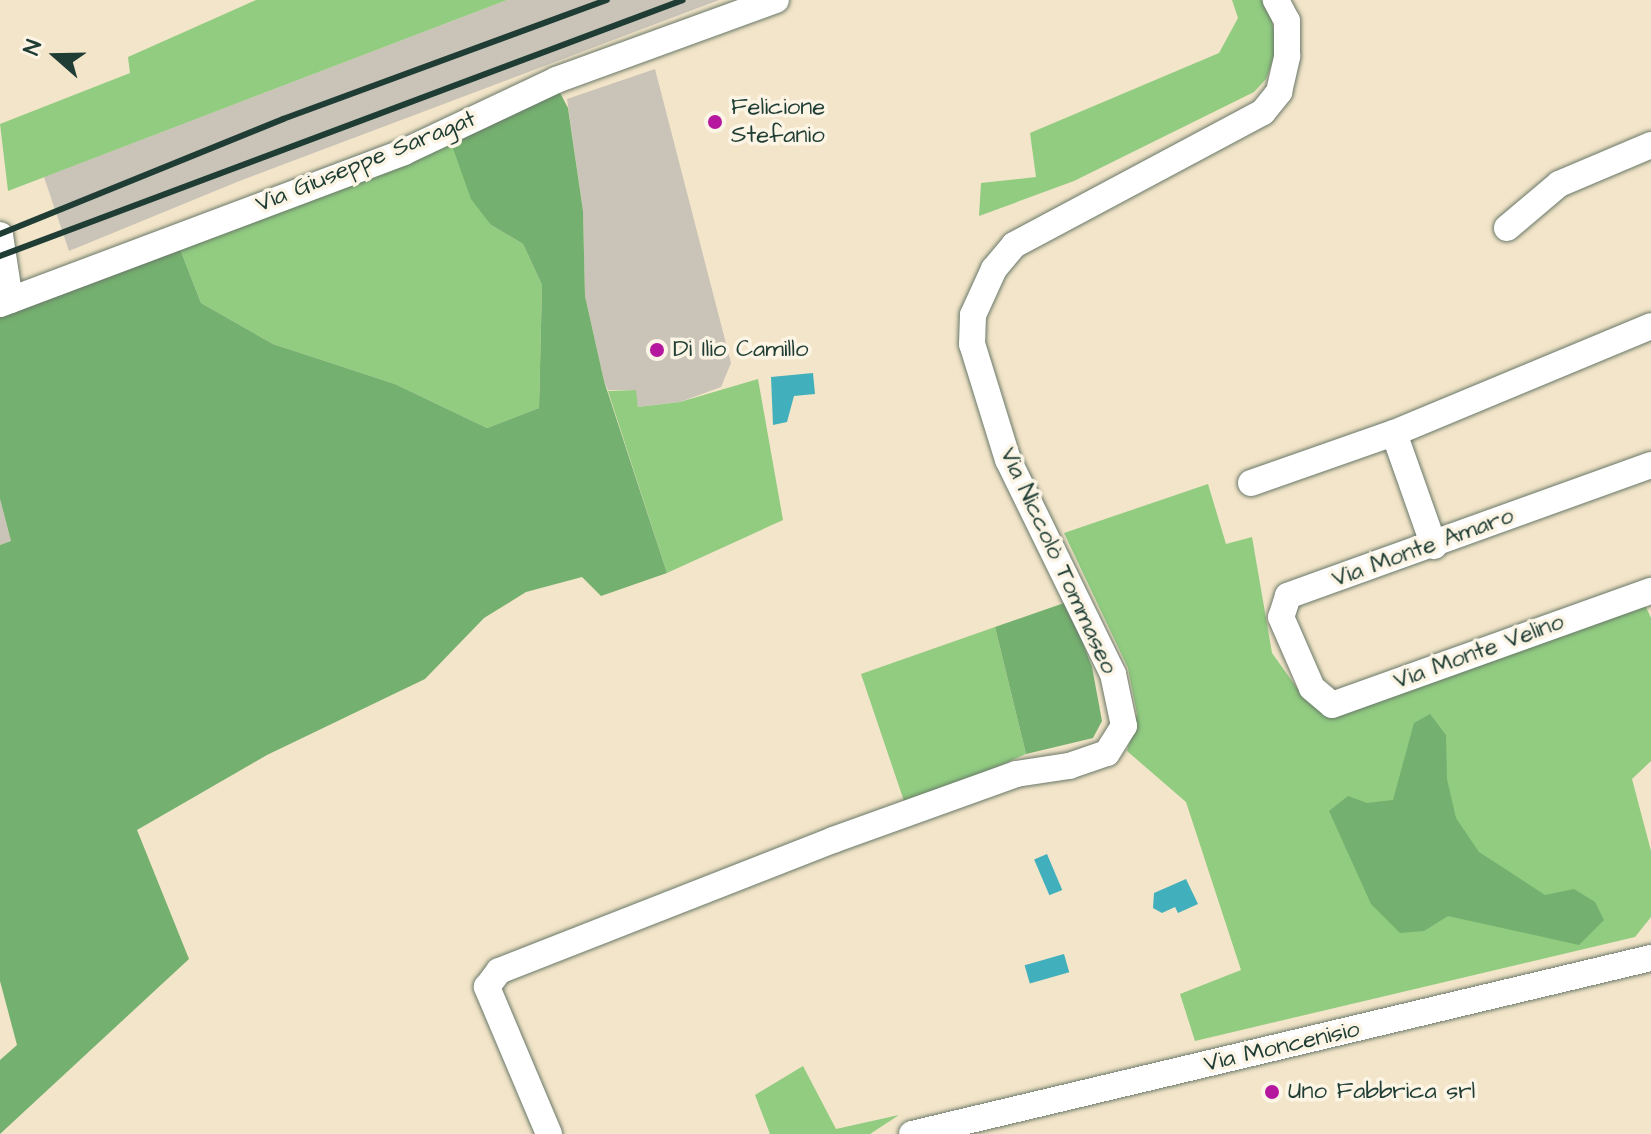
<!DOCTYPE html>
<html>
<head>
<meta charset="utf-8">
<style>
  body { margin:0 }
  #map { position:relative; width:1651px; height:1134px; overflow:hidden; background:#f3e5c9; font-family:"Architects Daughter",sans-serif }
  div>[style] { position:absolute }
  .industrial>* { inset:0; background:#c9c3b8 }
  .green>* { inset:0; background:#91cc81 }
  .forest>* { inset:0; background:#74b06f }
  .water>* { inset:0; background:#41b0bc; transform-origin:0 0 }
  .roads { filter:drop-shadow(0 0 2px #697868) drop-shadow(0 0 2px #697868) }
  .street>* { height:26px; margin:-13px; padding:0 13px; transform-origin:13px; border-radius:13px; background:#fff }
  .rail>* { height:6px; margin:-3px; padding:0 3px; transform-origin:3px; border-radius:3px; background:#1f3d34 }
  .dots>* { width:22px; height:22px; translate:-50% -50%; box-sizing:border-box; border:4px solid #fcf5e5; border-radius:50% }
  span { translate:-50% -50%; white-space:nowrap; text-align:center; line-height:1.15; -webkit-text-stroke:7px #fcf5e5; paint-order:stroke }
  .poi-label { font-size:24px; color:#1f3d34 }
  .left { translate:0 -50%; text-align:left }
  .street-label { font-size:24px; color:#1f3d34 }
  .north { position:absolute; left:16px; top:16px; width:80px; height:80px; -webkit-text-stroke:6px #fcf5e5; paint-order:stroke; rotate:290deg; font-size:22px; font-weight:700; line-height:32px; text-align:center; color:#1f3d34 }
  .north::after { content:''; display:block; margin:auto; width:28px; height:36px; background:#1f3d34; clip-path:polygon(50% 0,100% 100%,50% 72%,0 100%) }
</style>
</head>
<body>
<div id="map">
  <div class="industrial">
    <i style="clip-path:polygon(507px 0,719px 0,237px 182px,69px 251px,44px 177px)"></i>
    <i style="clip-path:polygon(655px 69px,731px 363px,721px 387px,680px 402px,638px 407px,635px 390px,608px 390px,604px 381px,585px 296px,583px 211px,567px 99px)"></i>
    <i style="clip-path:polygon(0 499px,11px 541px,0 545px)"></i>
  </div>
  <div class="green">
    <i style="clip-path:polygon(256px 0,507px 0,8px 191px,0 124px,130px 73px,128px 57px)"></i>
    <i style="clip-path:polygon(1232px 0,1268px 0,1277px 49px,1266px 79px,1254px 92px,1074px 181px,979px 216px,981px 183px,1036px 177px,1030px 133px,1219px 53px,1238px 18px)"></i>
    <i style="clip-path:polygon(450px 140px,491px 225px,523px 244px,542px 285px,539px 408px,487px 428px,395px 384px,273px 344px,201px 303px,180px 249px)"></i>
    <i style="clip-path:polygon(758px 379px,783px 520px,667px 573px,608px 391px,636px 390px,638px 407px,680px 402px)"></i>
    <i style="clip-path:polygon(1208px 484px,1226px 544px,1252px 537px,1272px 653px,1297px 688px,1338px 714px,1645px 605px,1651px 618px,1651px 761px,1632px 779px,1651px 851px,1651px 917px,1635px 937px,1195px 1041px,1180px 994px,1241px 970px,1186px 802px,1127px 751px,1137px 714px,1128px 668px,1064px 533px)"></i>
    <i style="clip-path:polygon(995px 627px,1026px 754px,906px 807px,861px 674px)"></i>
    <i style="clip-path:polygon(803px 1066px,836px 1129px,899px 1115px,870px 1134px,770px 1134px,755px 1095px)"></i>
  </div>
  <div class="forest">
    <i style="clip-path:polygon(557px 87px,568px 108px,583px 211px,585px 296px,604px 381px,667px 573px,601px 596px,582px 577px,526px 592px,484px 618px,425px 679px,267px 755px,137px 830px,189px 959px,0 1134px,0 1060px,17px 1045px,0 981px,0 545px,11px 541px,0 499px,0 317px,180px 249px,201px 303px,273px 344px,395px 384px,487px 428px,539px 408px,542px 285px,523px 244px,491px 225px,471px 199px,450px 140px)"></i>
    <i style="clip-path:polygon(1067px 602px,1092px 667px,1102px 721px,1093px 738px,1026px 754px,995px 627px)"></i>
    <i style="clip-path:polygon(1430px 714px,1446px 735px,1447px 779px,1456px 818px,1479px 852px,1545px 895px,1574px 889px,1595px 902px,1604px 920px,1579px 945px,1448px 916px,1424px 931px,1400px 933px,1371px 904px,1329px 811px,1348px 796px,1367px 803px,1393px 800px,1414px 723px)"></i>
  </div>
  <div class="water">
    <i style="clip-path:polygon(813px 373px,815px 394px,794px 396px,787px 422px,773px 425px,771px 377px)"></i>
    <i style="left:1047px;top:854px;width:39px;height:14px;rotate:67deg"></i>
    <i style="clip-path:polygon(1186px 879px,1198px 904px,1178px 913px,1175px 907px,1162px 913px,1153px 908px,1154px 893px)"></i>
    <i style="left:1064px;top:954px;width:19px;height:41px;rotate:74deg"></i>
  </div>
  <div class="roads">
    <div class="street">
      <i style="left:1507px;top:228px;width:68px;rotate:-40.2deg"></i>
      <i style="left:1559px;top:184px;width:100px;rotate:-23deg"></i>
      <i style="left:0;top:235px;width:66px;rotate:81.3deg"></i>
      <i style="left:0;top:304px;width:432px;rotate:-20.6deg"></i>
      <i style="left:404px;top:152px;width:168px;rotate:-25.3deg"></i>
      <i style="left:556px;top:80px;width:234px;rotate:-20deg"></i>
      <i style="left:1394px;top:433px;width:120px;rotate:70.5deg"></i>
      <i style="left:1651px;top:465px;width:386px;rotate:160.2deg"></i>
      <i style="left:1288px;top:596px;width:22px;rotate:108deg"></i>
      <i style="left:1281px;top:617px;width:77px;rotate:66.4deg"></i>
      <i style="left:1312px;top:688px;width:26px;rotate:40deg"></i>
      <i style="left:1332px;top:705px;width:339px;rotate:-19.7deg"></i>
      <i style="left:1251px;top:483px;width:151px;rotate:-19.3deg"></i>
      <i style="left:1394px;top:433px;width:278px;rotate:-22.6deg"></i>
      <i style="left:549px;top:1134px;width:160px;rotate:-112.9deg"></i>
      <i style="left:487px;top:987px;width:20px;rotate:-53deg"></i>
      <i style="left:499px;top:971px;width:359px;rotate:-21.4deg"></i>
      <i style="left:833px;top:840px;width:195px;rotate:-19.8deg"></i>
      <i style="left:1016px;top:774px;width:54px;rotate:-8.6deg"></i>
      <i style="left:1069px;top:766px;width:40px;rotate:-18.9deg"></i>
      <i style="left:1107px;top:753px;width:32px;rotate:-58deg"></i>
      <i style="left:1124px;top:726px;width:53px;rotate:-101.9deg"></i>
      <i style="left:1113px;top:674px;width:238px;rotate:-116.1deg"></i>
      <i style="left:1008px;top:460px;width:121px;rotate:-107.2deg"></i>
      <i style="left:972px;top:344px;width:29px;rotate:-88deg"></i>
      <i style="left:973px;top:315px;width:51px;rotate:-65.5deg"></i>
      <i style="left:994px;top:269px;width:31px;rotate:-50deg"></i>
      <i style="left:1014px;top:245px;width:282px;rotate:-28.1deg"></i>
      <i style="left:1263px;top:112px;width:26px;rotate:-51deg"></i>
      <i style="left:1279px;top:92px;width:37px;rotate:-77deg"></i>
      <i style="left:1287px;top:56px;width:35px;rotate:-90deg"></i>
      <i style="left:1287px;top:21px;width:24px;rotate:-118deg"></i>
      <i style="left:912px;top:1134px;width:760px;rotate:-13.4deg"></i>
    </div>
  </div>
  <div class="rail">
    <i style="left:0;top:234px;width:305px;rotate:-22.1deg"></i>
    <i style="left:283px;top:119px;width:345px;rotate:-20.2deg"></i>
    <i style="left:0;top:256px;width:729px;rotate:-20.55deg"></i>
  </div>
  <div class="dots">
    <i style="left:715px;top:122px;background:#b5179e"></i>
    <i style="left:657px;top:350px;background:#b5179e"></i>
    <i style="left:1272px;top:1092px;background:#b5179e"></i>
  </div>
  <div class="poi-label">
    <span class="left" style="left:731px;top:122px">Felicione<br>Stefanio</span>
    <span class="left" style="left:673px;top:350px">Di Ilio Camillo</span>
    <span class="left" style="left:1288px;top:1092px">Uno Fabbrica srl</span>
  </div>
  <div class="street-label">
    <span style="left:366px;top:162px;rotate:-22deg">Via Giuseppe Saragat</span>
    <span style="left:1423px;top:548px;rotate:-20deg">Via Monte Amaro</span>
    <span style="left:1058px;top:561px;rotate:65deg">Via Niccolò Tommaseo</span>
    <span style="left:1479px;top:652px;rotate:-20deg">Via Monte Velino</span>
    <span style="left:1282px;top:1047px;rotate:-13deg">Via Moncenisio</span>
  </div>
  <div class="north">N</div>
</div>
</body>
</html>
